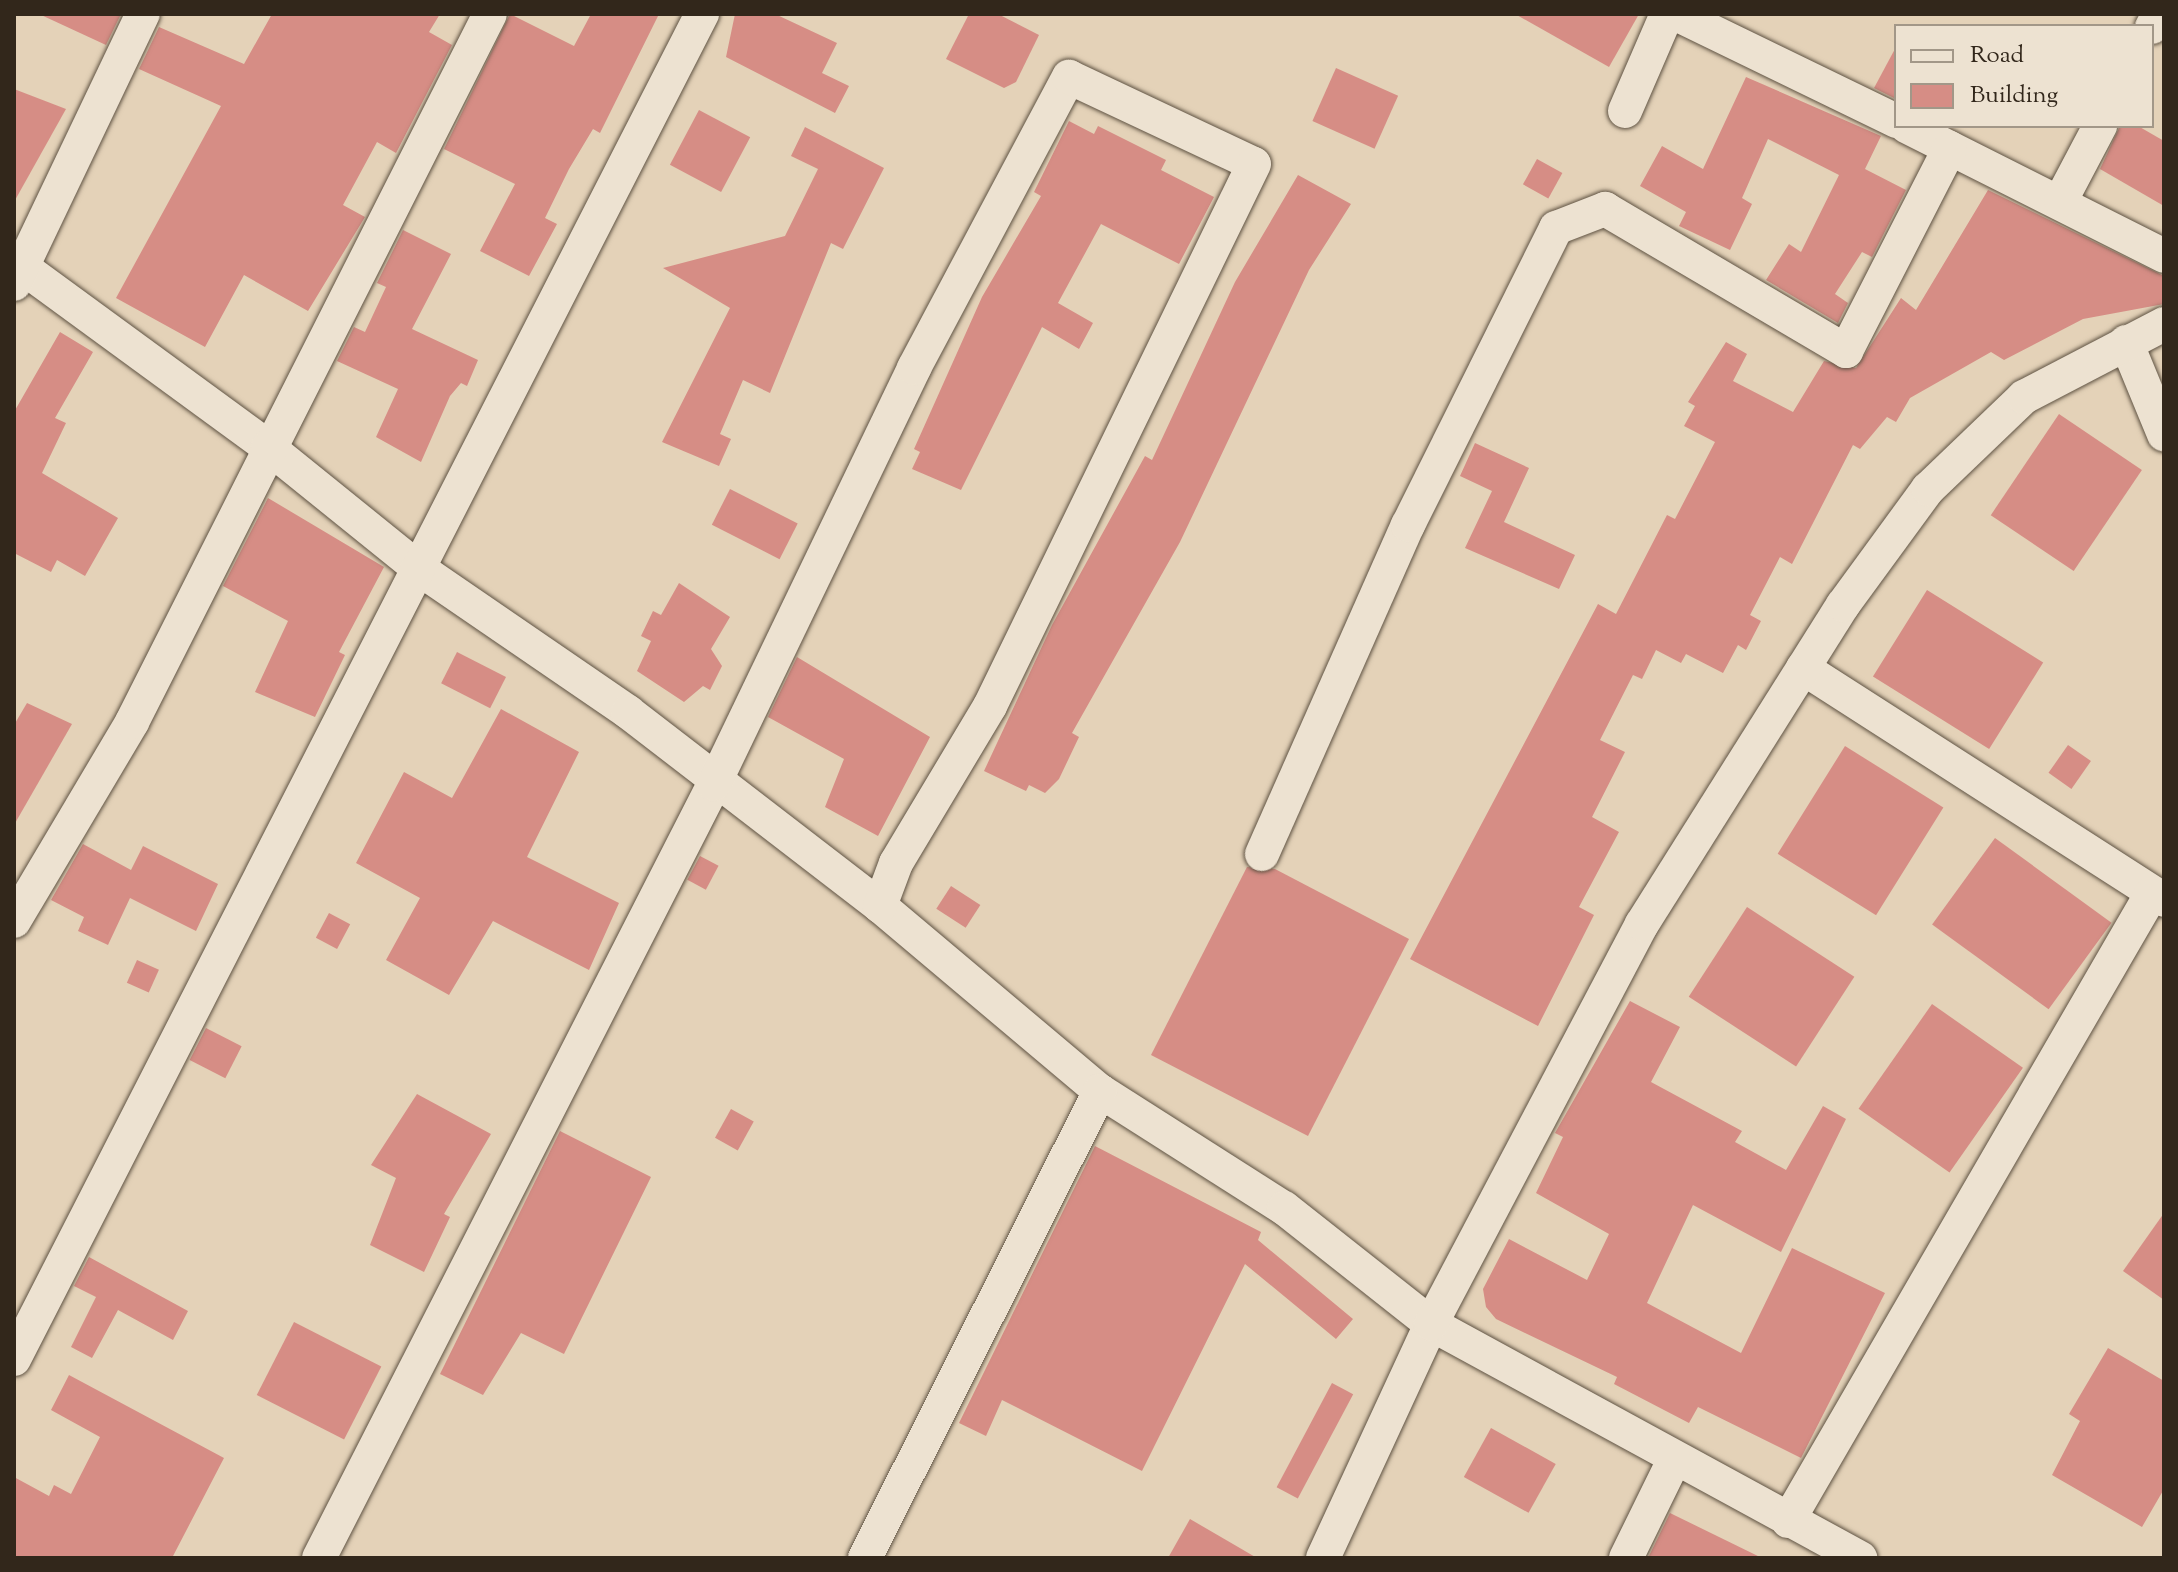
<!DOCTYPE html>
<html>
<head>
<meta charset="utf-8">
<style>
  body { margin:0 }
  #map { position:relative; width:2178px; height:1572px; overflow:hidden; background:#e4d2b8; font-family:"Sorts Mill Goudy",serif }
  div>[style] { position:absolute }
  .building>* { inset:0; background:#d68d85; transform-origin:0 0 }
  .roads { filter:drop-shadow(0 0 2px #5e5242) drop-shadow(0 0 2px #5e5242) }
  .minor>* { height:34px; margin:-17px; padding:0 17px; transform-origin:17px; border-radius:17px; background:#ede2d1 }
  span { translate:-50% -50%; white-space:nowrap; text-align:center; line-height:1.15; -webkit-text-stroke:6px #ede2d1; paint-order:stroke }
  .frame { position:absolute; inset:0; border:16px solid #32271b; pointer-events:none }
  .legend { position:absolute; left:1894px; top:24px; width:260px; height:104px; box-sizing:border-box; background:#ede2d1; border:2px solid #a29788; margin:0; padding:10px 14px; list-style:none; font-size:24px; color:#32271b }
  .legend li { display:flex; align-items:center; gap:16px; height:40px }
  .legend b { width:40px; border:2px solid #a29788 }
</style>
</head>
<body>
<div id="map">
  <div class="building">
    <i style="clip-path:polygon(39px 14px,121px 14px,106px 45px)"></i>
    <i style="clip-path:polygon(272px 14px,440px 14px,429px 32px,452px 45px,396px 153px,377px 142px,343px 205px,365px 217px,308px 311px,244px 275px,205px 347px,116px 298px,221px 106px,139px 69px,159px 27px,244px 64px)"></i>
    <i style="clip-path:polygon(510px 14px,574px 46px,591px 14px,659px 14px,600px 133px,593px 129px,569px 169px,545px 218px,557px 224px,529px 276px,480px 251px,515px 184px,444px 149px)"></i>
    <i style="clip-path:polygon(735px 14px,775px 14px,837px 43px,822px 73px,849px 86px,835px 113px,726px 57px)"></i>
    <i style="clip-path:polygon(969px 14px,998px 14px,1039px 35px,1016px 82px,1004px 88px,946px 59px)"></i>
    <i style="clip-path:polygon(1515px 14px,1639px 14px,1609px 67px)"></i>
    <i style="clip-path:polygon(1896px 47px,1896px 99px,1874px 88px)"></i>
    <i style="left:1336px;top:68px;width:68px;height:58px;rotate:24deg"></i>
    <i style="clip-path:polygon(1746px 77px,1881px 136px,1865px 169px,1906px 190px,1872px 257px,1862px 252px,1835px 294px,1848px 303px,1838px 323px,1766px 280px,1789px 244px,1801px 252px,1839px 175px,1768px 139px,1742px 198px,1752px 204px,1730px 250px,1679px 226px,1686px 212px,1640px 186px,1662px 146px,1703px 169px)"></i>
    <i style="clip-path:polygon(14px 89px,66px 109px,14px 202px)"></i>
    <i style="left:699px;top:110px;width:58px;height:62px;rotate:28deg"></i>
    <i style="clip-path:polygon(1069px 121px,1094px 134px,1098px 126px,1166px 160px,1161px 170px,1214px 197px,1179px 264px,1101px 224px,1058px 303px,1093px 323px,1079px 349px,1042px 327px,961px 490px,912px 469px,920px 452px,914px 449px,982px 297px,1041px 196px,1034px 192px)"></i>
    <i style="clip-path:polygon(2120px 126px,2138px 126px,2164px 141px,2164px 206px,2100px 169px)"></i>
    <i style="clip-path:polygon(805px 127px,884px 168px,843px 249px,831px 243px,770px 393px,743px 380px,720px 434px,731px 439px,719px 466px,662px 442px,730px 308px,663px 268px,785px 236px,818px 169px,791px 156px)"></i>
    <i style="left:1537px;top:159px;width:29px;height:29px;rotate:29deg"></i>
    <i style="clip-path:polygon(1298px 175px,1351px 204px,1309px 270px,1180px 542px,1072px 733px,1079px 737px,1059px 779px,1045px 793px,1029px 785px,1026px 791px,984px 771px,1052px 625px,1145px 456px,1152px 460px,1235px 282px)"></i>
    <i style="clip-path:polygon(1988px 190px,2164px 276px,2164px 304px,2083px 319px,2004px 360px,1991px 352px,1910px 398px,1896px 422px,1887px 417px,1860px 449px,1853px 445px,1792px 564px,1780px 557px,1750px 615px,1761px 621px,1746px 650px,1738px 645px,1723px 673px,1686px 654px,1681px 663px,1656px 650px,1642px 679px,1633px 675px,1600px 740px,1625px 752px,1592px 817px,1619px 832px,1579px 907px,1594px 915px,1538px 1026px,1410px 959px,1598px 604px,1616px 614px,1667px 515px,1675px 519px,1715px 442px,1684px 426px,1695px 406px,1688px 402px,1726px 342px,1747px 354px,1733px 381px,1793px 412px,1824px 361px,1856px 368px,1901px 298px,1916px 310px)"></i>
    <i style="clip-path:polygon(403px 230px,451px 254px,412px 329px,478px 360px,467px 386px,461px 383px,450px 396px,421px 462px,376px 437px,398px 389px,337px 361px,354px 327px,365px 332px,386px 287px,377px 283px)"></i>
    <i style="clip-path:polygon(60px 332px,93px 352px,55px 418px,66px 423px,42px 473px,118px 518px,85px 576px,57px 560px,51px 572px,14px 553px,14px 412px)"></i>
    <i style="left:2059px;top:414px;width:100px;height:122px;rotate:34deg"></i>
    <i style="clip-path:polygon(1475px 443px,1529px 468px,1504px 522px,1575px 555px,1559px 589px,1465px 548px,1492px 491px,1460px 476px)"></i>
    <i style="left:730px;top:489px;width:76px;height:40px;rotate:27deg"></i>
    <i style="clip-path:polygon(268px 498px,384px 567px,339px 652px,345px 655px,315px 717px,255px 692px,288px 621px,223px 586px)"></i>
    <i style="clip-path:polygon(679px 583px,730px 617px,711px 649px,722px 666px,710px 690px,703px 686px,684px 702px,637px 671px,651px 641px,641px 636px,653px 611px,661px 615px)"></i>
    <i style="left:1927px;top:590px;width:137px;height:102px;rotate:32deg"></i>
    <i style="left:457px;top:652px;width:55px;height:35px;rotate:27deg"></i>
    <i style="clip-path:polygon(797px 657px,930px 737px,878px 836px,825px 807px,844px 759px,768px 717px)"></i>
    <i style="clip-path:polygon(27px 703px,72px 724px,14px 825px,14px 725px)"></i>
    <i style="clip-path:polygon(501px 709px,579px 752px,527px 857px,619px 903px,589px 970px,493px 921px,449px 995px,386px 960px,420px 898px,356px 863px,404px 772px,452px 798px)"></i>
    <i style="left:2068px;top:745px;width:28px;height:34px;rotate:35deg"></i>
    <i style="left:1845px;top:746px;width:116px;height:127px;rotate:32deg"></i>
    <i style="left:1995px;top:838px;width:144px;height:107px;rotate:36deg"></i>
    <i style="clip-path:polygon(83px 844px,131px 870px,143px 846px,218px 884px,196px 931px,130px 898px,108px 945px,78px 931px,84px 917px,51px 900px)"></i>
    <i style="left:700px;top:856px;width:21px;height:27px;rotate:28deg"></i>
    <i style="clip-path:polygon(1247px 867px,1275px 869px,1409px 939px,1308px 1136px,1151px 1055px)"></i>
    <i style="left:951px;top:886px;width:35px;height:27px;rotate:33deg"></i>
    <i style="left:1747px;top:907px;width:128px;height:107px;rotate:33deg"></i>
    <i style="left:329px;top:913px;width:24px;height:28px;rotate:28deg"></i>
    <i style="left:137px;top:960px;width:24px;height:25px;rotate:24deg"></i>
    <i style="clip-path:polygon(1630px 1001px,1680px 1027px,1651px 1082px,1742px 1131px,1735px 1142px,1786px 1170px,1823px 1106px,1846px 1119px,1781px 1252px,1693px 1205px,1647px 1303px,1741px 1353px,1792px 1248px,1885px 1293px,1801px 1458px,1698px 1407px,1689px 1423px,1614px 1384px,1617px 1377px,1496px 1319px,1486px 1307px,1483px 1289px,1509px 1239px,1587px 1280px,1609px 1234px,1536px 1193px,1563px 1137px,1555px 1133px)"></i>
    <i style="left:1932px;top:1004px;width:111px;height:128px;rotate:35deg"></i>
    <i style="left:206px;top:1028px;width:40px;height:36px;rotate:27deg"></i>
    <i style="clip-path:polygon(417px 1094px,491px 1134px,444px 1214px,450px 1217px,424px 1272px,370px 1245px,396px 1178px,371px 1165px)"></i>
    <i style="left:731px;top:1109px;width:26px;height:33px;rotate:29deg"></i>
    <i style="clip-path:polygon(560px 1131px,651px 1177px,564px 1354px,521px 1333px,483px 1395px,440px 1374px)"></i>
    <i style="clip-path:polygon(1095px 1146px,1261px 1232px,1258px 1240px,1353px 1319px,1336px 1339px,1245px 1264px,1142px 1471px,1002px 1400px,986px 1436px,959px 1423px)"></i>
    <i style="clip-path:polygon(2164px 1213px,2164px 1300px,2123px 1271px)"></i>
    <i style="clip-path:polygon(89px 1257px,188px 1311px,173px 1340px,118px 1310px,92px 1358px,71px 1347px,96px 1297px,74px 1286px)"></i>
    <i style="left:294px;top:1322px;width:98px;height:82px;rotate:27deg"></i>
    <i style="clip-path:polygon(2108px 1348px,2164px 1381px,2164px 1489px,2142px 1527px,2052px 1475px,2080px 1421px,2069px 1414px)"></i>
    <i style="clip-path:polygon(69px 1375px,224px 1458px,172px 1558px,14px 1558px,14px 1477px,49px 1496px,54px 1485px,71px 1494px,100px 1437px,51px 1410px)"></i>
    <i style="left:1332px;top:1383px;width:24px;height:118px;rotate:28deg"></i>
    <i style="left:1491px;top:1428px;width:74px;height:56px;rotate:29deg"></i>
    <i style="clip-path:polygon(1670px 1513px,1762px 1558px,1648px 1558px)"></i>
    <i style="clip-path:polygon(1190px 1519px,1257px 1558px,1168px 1558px)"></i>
  </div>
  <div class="roads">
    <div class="minor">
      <i style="left:1676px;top:14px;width:245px;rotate:25.9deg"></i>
      <i style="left:2152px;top:27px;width:15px;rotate:-62deg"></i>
      <i style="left:1625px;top:111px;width:106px;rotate:-66.6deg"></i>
      <i style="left:1906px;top:126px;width:289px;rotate:26.7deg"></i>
      <i style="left:2061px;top:200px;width:84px;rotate:-62.2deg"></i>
      <i style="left:14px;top:261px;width:315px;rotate:36.2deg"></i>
      <i style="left:268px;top:447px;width:193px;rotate:38.9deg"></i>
      <i style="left:418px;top:568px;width:255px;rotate:34.4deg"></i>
      <i style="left:628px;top:712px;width:318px;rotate:37.6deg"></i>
      <i style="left:880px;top:906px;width:287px;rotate:40.1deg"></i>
      <i style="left:1100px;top:1091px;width:218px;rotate:32.5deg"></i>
      <i style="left:1284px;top:1208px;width:187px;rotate:38.3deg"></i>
      <i style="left:1431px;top:1324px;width:489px;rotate:28.6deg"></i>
      <i style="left:14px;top:284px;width:299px;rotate:-64.5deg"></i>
      <i style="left:2126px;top:342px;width:100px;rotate:67.6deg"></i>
      <i style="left:1803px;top:668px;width:429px;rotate:32.7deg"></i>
      <i style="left:1262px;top:854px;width:360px;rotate:-66.1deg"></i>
      <i style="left:1408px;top:525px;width:332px;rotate:-63.5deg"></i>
      <i style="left:1556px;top:228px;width:53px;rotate:-21.2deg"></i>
      <i style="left:1605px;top:209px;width:280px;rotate:30.5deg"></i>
      <i style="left:1846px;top:351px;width:228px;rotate:-62.9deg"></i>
      <i style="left:14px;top:921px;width:231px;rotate:-59.3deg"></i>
      <i style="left:132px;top:722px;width:793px;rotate:-63.18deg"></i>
      <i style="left:14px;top:1359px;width:1511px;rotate:-62.91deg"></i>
      <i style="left:1788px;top:1521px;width:726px;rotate:-59.9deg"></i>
      <i style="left:319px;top:1558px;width:869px;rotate:-62.96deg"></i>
      <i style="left:714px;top:784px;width:462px;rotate:-64.3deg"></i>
      <i style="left:914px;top:368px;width:330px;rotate:-62deg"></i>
      <i style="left:1069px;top:77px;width:204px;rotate:25.2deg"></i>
      <i style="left:1254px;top:164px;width:603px;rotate:115.97deg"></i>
      <i style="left:990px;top:706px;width:183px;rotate:120.9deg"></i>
      <i style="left:896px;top:863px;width:46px;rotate:110.4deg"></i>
      <i style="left:865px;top:1558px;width:523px;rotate:-63.29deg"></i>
      <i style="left:1323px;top:1558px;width:258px;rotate:-65.2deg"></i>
      <i style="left:1431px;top:1324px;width:452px;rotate:-62.2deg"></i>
      <i style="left:1642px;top:924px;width:377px;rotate:-57.8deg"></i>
      <i style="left:1843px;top:605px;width:144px;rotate:-53.8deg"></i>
      <i style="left:1928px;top:489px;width:133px;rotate:-43.8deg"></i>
      <i style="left:2024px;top:397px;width:158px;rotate:-27.5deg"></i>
      <i style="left:1626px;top:1558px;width:109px;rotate:-63.9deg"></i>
    </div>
  </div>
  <div class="frame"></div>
  <ul class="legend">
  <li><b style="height:10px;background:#ede2d1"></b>Road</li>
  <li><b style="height:22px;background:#d68d85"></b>Building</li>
  </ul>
</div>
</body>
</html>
